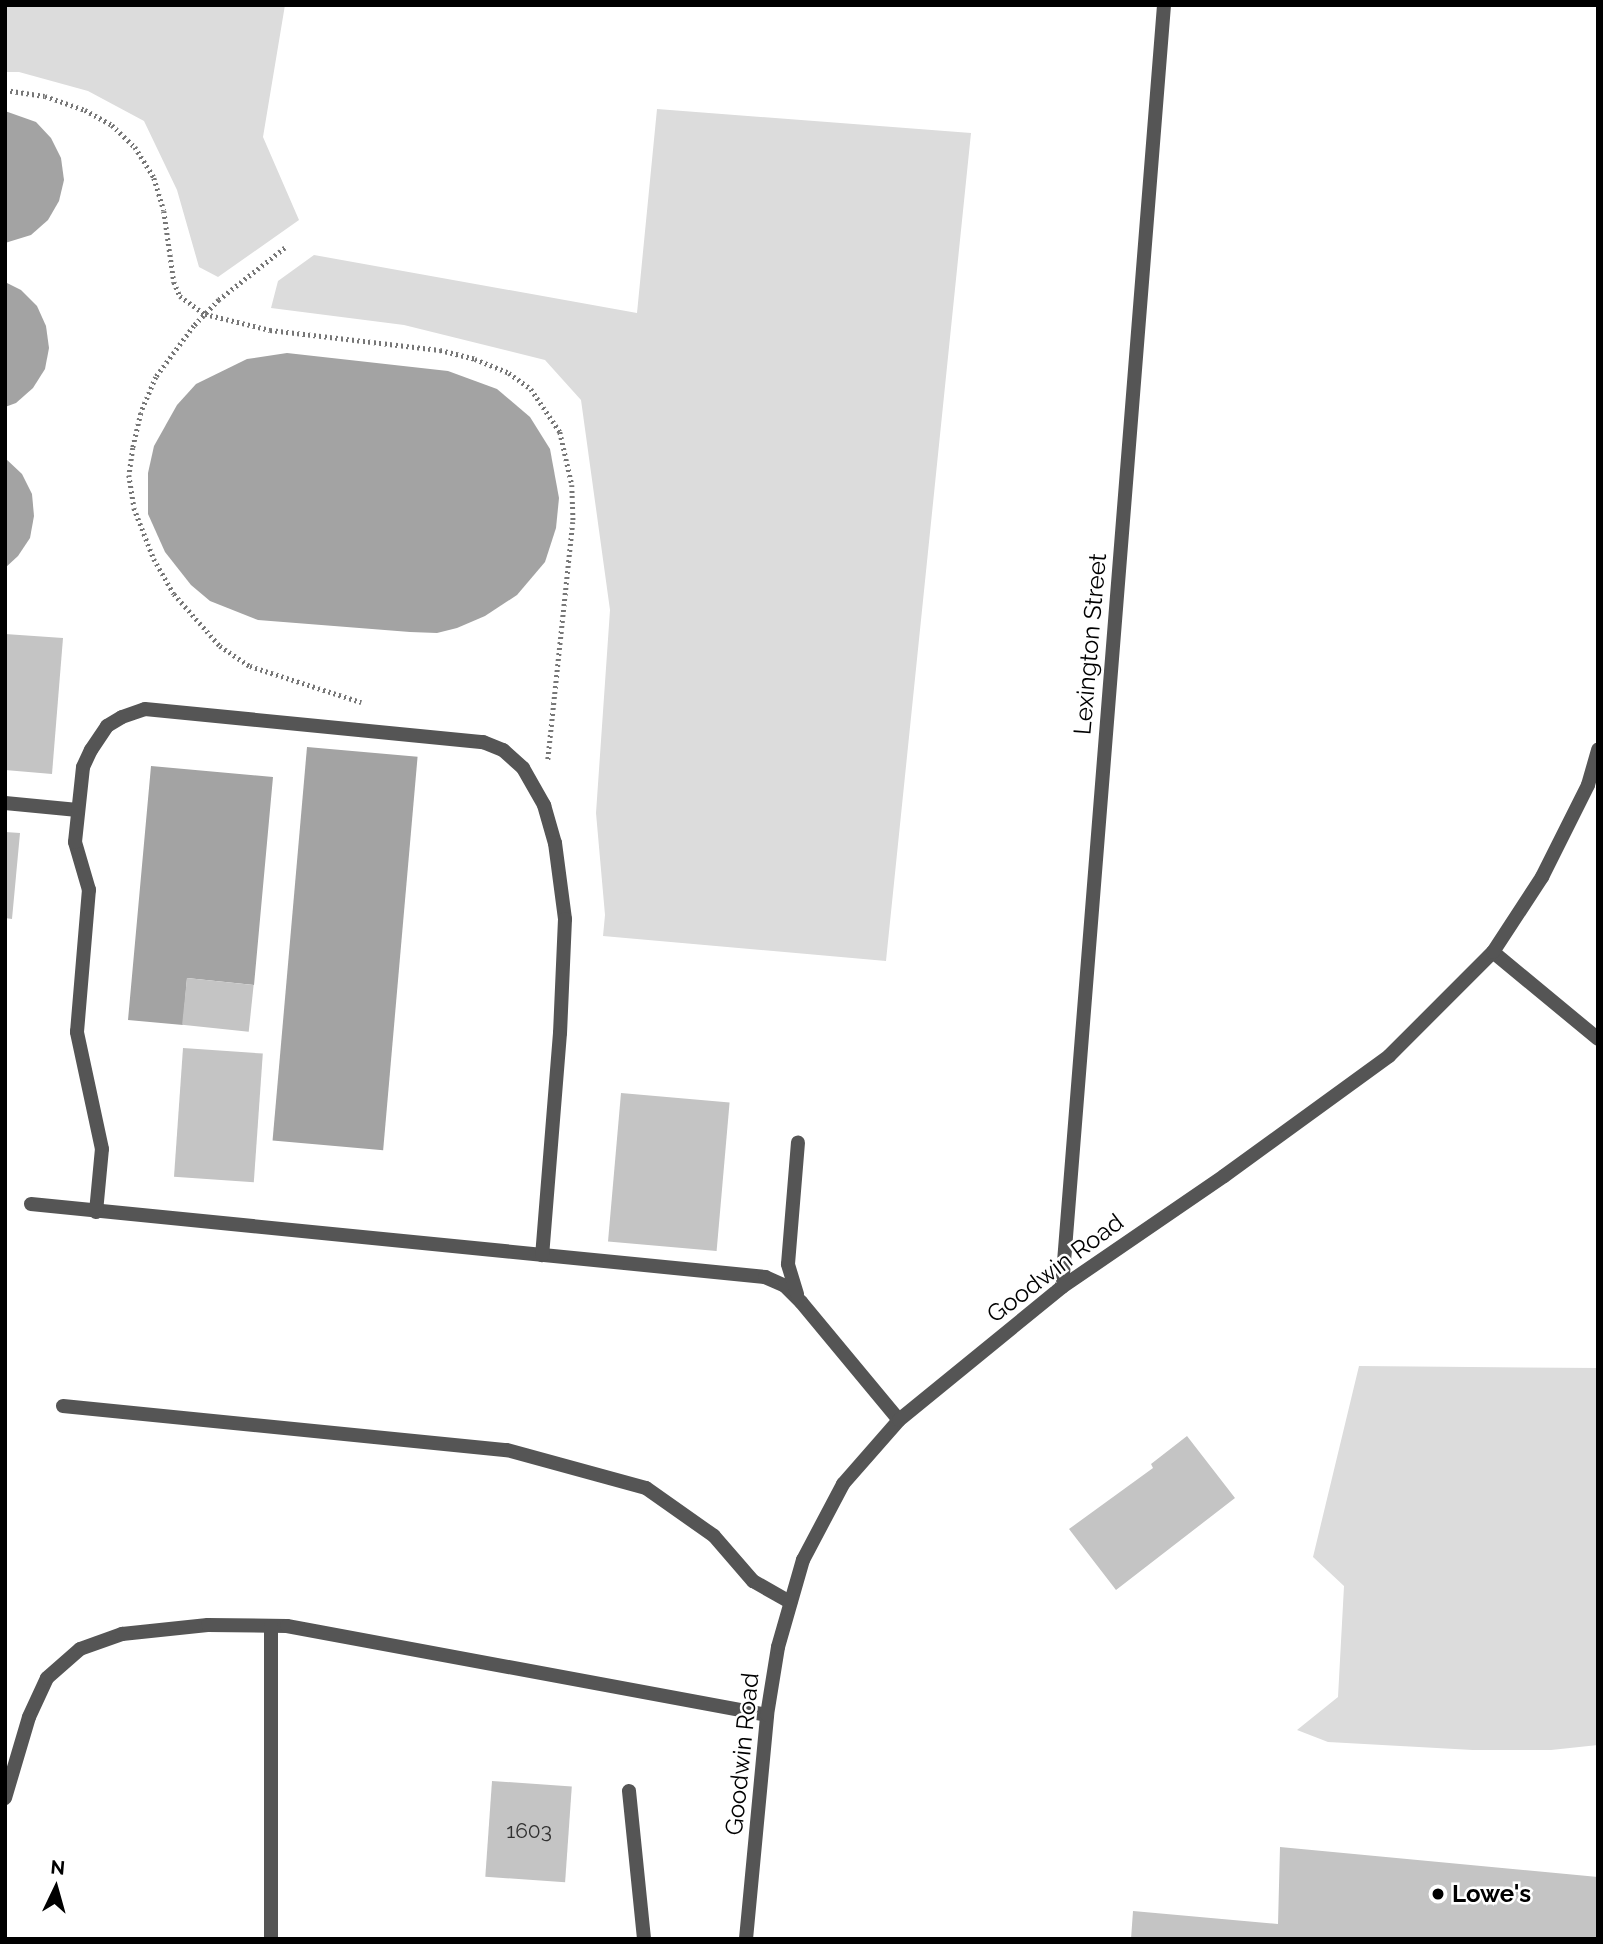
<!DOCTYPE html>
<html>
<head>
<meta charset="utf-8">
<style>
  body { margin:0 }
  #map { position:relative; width:1603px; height:1944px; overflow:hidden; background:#fff; font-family:Raleway,sans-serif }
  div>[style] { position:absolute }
  .green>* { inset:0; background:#dcdcdc }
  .water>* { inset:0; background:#a3a3a3; transform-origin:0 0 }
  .building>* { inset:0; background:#c4c4c4; transform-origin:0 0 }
  .path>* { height:4.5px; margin-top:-2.25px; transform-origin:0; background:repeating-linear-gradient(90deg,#777 0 2px,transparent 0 5.5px) }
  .service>* { height:14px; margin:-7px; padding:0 7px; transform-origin:7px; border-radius:7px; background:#555 }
  .minor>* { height:14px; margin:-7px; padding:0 7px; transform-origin:7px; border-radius:7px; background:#555 }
  .dots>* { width:19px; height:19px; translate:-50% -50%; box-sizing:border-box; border:4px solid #fff; border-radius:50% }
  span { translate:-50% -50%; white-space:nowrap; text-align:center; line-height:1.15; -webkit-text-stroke:5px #fff; paint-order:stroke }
  .number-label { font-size:21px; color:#313131 }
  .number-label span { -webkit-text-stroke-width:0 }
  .street-label { font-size:24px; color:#000 }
  .poi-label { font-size:24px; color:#000; font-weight:700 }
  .left { translate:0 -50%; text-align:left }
  .frame { position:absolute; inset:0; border:7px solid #000; pointer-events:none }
  .north { position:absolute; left:21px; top:1853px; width:70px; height:70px; -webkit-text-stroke:5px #fff; paint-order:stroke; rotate:5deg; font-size:19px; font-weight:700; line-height:28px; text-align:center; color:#000 }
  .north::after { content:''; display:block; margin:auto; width:24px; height:32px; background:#000; clip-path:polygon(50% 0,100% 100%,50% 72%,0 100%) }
</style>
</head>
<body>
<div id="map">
  <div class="green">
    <i style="clip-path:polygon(5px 5px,285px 5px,263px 137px,299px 220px,218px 277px,199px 267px,177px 190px,144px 121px,88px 91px,19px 72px,5px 72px)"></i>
    <i style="clip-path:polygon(657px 109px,971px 133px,886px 961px,603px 936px,605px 915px,596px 813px,610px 610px,581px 400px,545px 360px,404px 325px,271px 308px,278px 281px,314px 255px,637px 313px)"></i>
    <i style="clip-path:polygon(1359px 1366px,1598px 1368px,1598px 1745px,1551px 1750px,1473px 1750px,1328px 1742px,1297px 1730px,1338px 1697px,1344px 1586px,1313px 1557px)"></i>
  </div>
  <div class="water">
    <i style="clip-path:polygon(5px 111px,36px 122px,51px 138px,61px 158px,64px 180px,59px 201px,48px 220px,31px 235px,5px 243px)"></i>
    <i style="clip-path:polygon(5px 282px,21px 290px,37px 306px,46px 326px,49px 348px,45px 369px,33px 388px,16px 403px,5px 407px)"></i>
    <i style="clip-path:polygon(287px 353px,448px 371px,497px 389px,530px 417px,550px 449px,559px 498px,556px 528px,545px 562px,517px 595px,485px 616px,457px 628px,437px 633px,410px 632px,258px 620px,210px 601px,191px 585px,165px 552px,148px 514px,148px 473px,154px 446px,177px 405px,196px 384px,247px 359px)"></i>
    <i style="clip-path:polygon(5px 458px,22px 474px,32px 494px,34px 516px,30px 538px,18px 556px,5px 568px)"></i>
    <i style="left:307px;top:747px;width:111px;height:395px;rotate:5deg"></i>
    <i style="clip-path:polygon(151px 766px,273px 777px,254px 985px,187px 978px,183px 1025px,128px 1020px)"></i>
  </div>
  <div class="building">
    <i style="clip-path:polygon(5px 634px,63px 638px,52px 774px,5px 770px)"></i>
    <i style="clip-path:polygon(5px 832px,20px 833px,12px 919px,5px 918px)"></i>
    <i style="left:187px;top:978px;width:67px;height:47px;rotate:6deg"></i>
    <i style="left:183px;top:1048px;width:80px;height:129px;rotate:4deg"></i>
    <i style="left:621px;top:1093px;width:109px;height:149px;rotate:5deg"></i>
    <i style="clip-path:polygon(1187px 1436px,1235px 1498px,1116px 1590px,1069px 1529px,1153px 1468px,1151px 1464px)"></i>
    <i style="left:492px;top:1781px;width:80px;height:96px;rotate:4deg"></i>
    <i style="clip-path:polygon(1280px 1847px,1598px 1877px,1598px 1939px,1131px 1939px,1133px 1911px,1278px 1924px)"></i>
  </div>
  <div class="path">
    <i style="left:5px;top:90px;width:40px;rotate:8.5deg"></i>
    <i style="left:45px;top:96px;width:42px;rotate:19.3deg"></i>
    <i style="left:85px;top:110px;width:31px;rotate:29deg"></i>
    <i style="left:112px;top:125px;width:32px;rotate:44deg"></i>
    <i style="left:135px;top:147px;width:36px;rotate:58deg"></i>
    <i style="left:154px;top:178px;width:34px;rotate:73deg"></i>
    <i style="left:164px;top:211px;width:72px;rotate:82deg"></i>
    <i style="left:174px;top:282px;width:15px;rotate:67deg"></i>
    <i style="left:180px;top:296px;width:31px;rotate:36deg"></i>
    <i style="left:205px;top:314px;width:67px;rotate:13.8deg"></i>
    <i style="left:270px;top:330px;width:171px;rotate:6.7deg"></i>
    <i style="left:440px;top:350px;width:36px;rotate:14deg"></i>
    <i style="left:475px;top:359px;width:37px;rotate:22deg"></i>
    <i style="left:509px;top:373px;width:27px;rotate:36deg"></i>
    <i style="left:531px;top:389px;width:52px;rotate:56deg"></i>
    <i style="left:560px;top:432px;width:54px;rotate:77.2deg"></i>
    <i style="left:572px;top:485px;width:37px;rotate:88deg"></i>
    <i style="left:573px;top:522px;width:240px;rotate:96deg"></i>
    <i style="left:285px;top:248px;width:84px;rotate:141.8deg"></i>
    <i style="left:219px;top:300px;width:36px;rotate:134deg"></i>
    <i style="left:194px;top:326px;width:64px;rotate:126.7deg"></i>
    <i style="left:156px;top:377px;width:39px;rotate:113deg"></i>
    <i style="left:141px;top:413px;width:36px;rotate:103deg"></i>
    <i style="left:133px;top:448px;width:27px;rotate:98deg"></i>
    <i style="left:129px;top:475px;width:33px;rotate:81deg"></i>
    <i style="left:134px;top:508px;width:55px;rotate:68.6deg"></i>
    <i style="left:154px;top:559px;width:40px;rotate:60.3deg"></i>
    <i style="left:174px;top:594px;width:69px;rotate:48.5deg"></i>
    <i style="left:220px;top:646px;width:36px;rotate:34deg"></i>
    <i style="left:250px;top:666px;width:117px;rotate:18deg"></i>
  </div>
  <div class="service">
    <i style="left:5px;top:803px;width:73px;rotate:5.5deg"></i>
    <i style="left:31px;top:1204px;width:738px;rotate:5.68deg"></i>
    <i style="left:765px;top:1277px;width:22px;rotate:24deg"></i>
    <i style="left:785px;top:1286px;width:23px;rotate:45deg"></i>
    <i style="left:801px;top:1302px;width:153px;rotate:50.3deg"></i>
    <i style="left:96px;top:1212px;width:63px;rotate:-84.6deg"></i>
    <i style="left:102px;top:1149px;width:120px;rotate:-102.1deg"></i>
    <i style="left:77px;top:1032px;width:143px;rotate:-85.2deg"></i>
    <i style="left:89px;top:890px;width:50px;rotate:-106.3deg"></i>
    <i style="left:75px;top:842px;width:75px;rotate:-83.9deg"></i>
    <i style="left:83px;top:767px;width:19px;rotate:-65deg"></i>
    <i style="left:91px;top:750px;width:29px;rotate:-56deg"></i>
    <i style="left:107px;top:726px;width:17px;rotate:-31deg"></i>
    <i style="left:122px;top:717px;width:24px;rotate:-19deg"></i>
    <i style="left:145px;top:709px;width:340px;rotate:5.6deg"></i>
    <i style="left:483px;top:742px;width:22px;rotate:22deg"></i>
    <i style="left:503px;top:750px;width:27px;rotate:42deg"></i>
    <i style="left:523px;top:768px;width:43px;rotate:60.4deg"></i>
    <i style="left:544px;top:805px;width:40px;rotate:74deg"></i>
    <i style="left:555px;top:843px;width:77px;rotate:82.5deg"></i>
    <i style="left:565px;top:919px;width:114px;rotate:92.5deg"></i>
    <i style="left:560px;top:1033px;width:223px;rotate:94.6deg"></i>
    <i style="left:797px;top:1294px;width:31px;rotate:-107deg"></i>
    <i style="left:788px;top:1264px;width:122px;rotate:-85.3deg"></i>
    <i style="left:629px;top:1791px;width:149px;rotate:84.2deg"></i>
  </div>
  <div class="minor">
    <i style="left:1493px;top:952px;width:136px;rotate:39.6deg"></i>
    <i style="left:1062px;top:1287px;width:1286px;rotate:-85.45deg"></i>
    <i style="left:63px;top:1406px;width:446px;rotate:5.7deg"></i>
    <i style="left:507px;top:1450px;width:144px;rotate:15.3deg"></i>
    <i style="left:646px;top:1488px;width:83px;rotate:35.2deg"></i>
    <i style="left:714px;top:1536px;width:60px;rotate:49.1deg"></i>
    <i style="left:753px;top:1581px;width:43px;rotate:29.6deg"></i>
    <i style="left:5px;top:1798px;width:84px;rotate:-73.5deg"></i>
    <i style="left:29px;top:1717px;width:43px;rotate:-65.2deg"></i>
    <i style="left:47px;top:1678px;width:44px;rotate:-41.3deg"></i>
    <i style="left:80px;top:1649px;width:45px;rotate:-19.7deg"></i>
    <i style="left:122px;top:1634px;width:86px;rotate:-6deg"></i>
    <i style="left:208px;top:1625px;width:79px;rotate:0.7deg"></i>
    <i style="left:287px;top:1626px;width:488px;rotate:10.5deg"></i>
    <i style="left:271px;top:1939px;width:313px;rotate:-90deg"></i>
    <i style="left:746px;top:1939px;width:225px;rotate:-84.6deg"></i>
    <i style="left:767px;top:1715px;width:69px;rotate:-80.8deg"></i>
    <i style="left:778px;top:1647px;width:91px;rotate:-74deg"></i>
    <i style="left:803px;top:1560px;width:86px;rotate:-62.2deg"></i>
    <i style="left:843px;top:1484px;width:85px;rotate:-48.8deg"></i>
    <i style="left:899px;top:1420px;width:210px;rotate:-39.2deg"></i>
    <i style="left:1062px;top:1287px;width:196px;rotate:-34.4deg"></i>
    <i style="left:1224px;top:1176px;width:204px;rotate:-36deg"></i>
    <i style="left:1389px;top:1056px;width:147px;rotate:-45deg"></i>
    <i style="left:1493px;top:952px;width:90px;rotate:-56.8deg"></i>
    <i style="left:1542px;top:877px;width:103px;rotate:-63.4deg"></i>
    <i style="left:1588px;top:785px;width:37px;rotate:-74deg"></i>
  </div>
  <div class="dots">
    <i style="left:1438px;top:1894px;background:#000"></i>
  </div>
  <div class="number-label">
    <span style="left:529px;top:1831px">1603</span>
  </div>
  <div class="street-label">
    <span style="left:1090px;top:644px;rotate:-85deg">Lexington Street</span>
    <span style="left:1055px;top:1268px;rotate:-37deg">Goodwin Road</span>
    <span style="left:742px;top:1754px;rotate:-84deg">Goodwin Road</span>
  </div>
  <div class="poi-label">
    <span class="left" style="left:1452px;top:1894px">Lowe's</span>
  </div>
  <div class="frame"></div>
  <div class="north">N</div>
</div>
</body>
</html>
